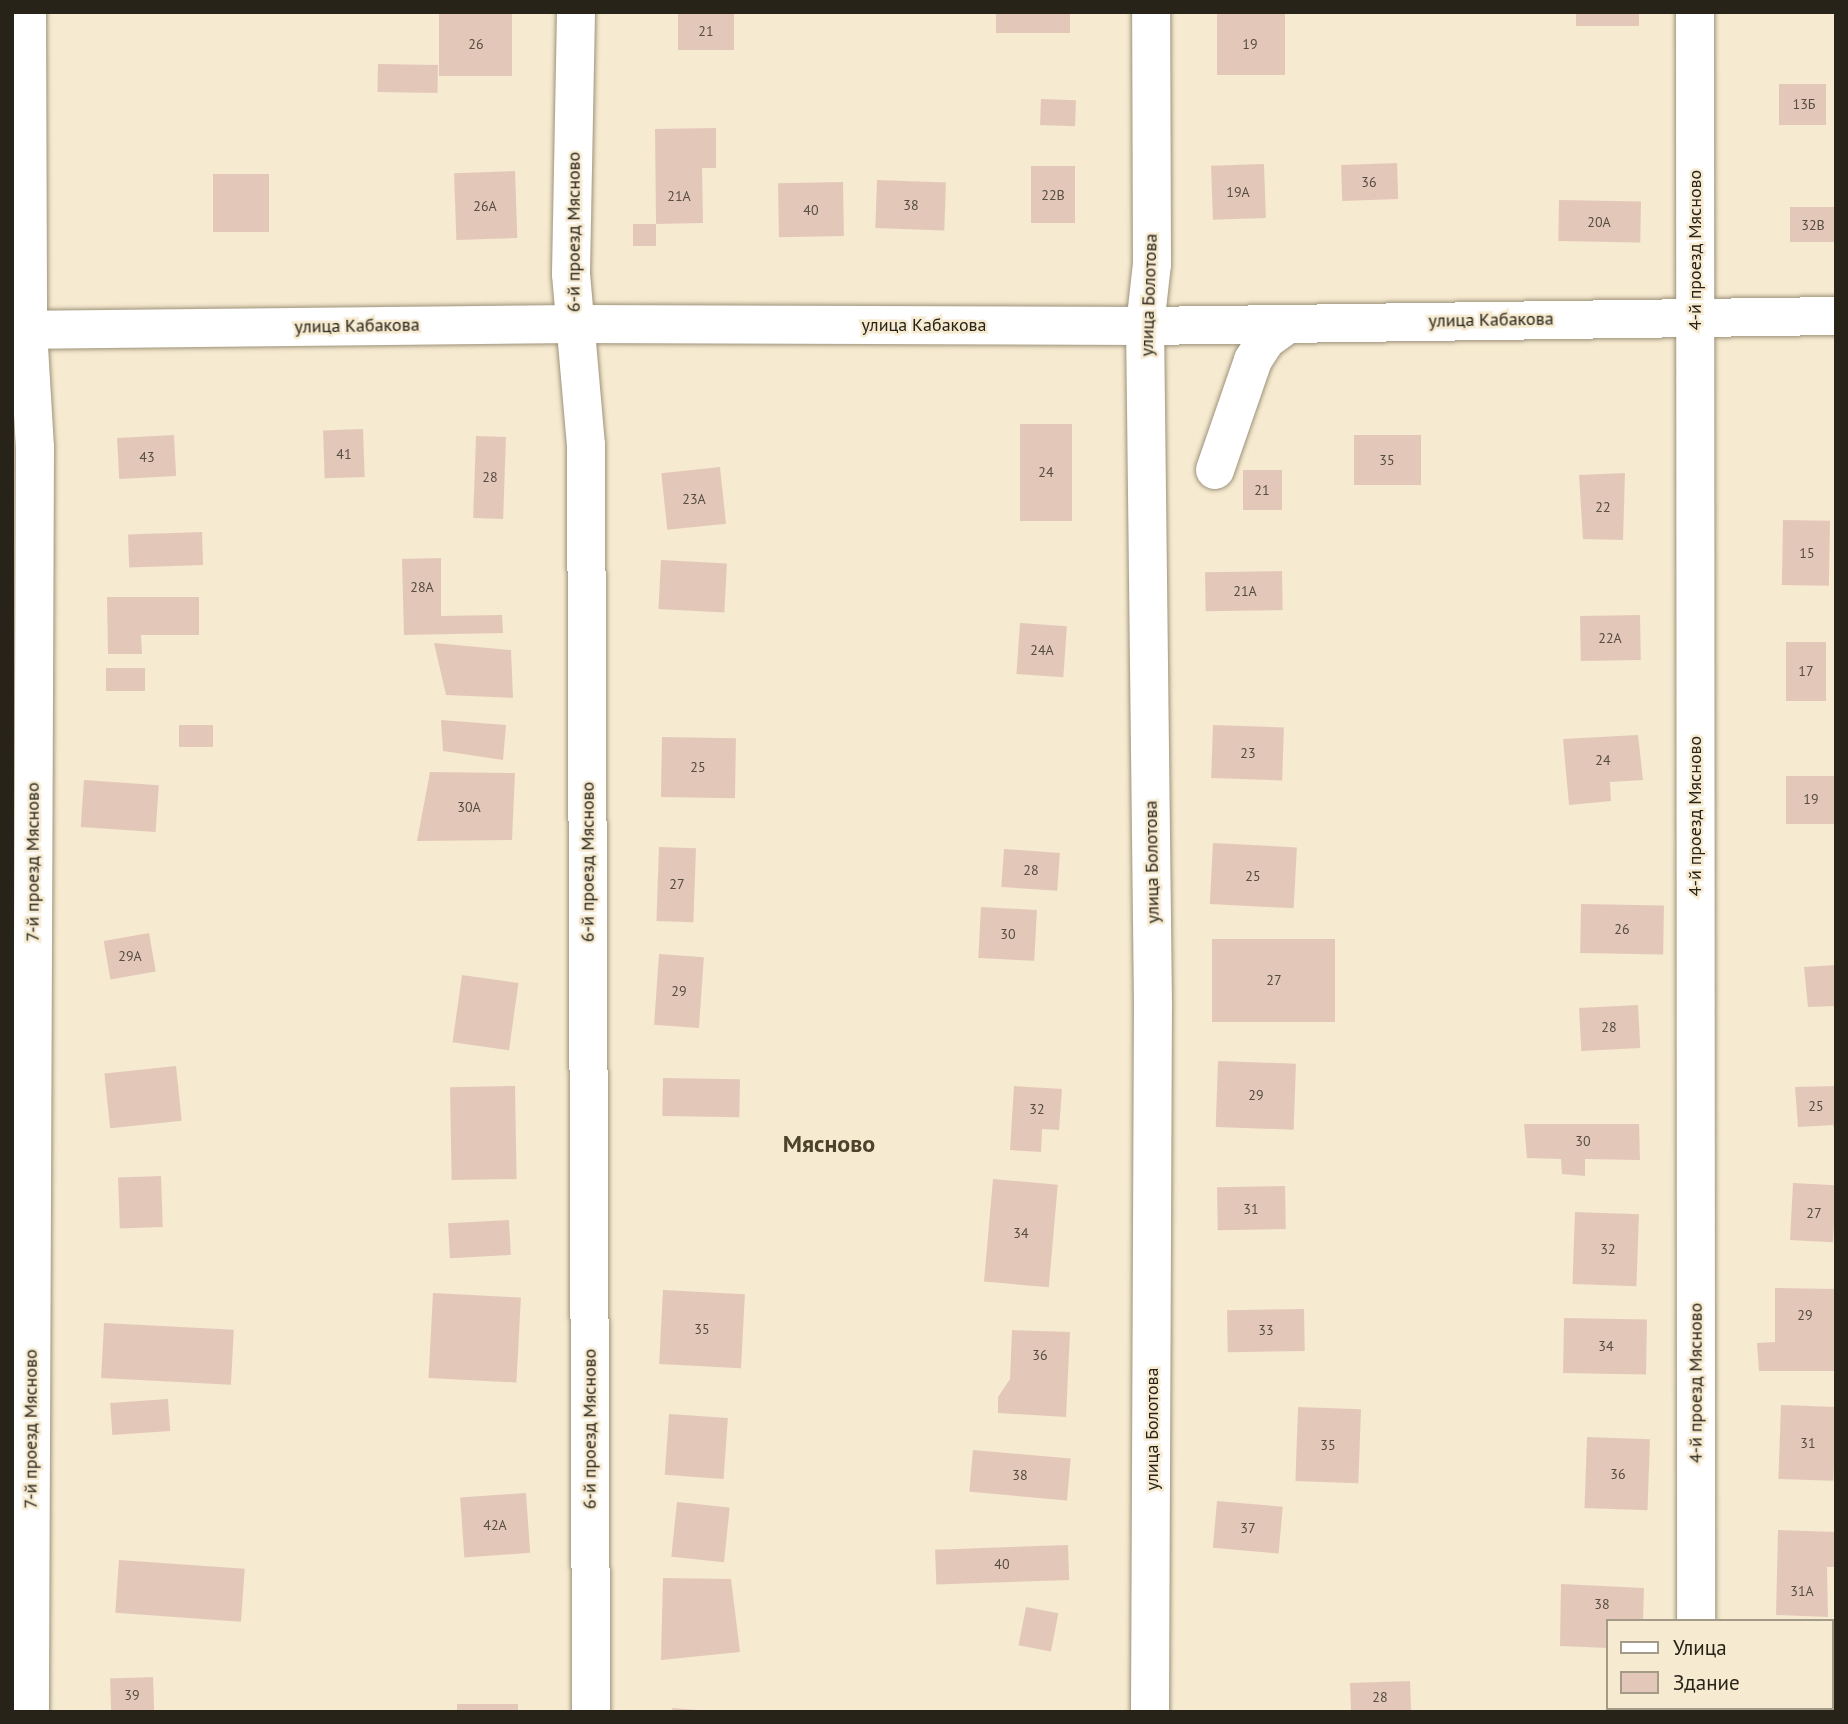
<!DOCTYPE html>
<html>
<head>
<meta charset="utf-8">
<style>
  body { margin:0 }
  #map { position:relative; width:1848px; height:1724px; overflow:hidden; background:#f6ead0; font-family:"PT Sans",sans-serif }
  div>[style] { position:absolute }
  .building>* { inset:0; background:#e3c8ba; transform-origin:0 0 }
  .roads { filter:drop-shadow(0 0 2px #9d927a) drop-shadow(0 0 2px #9d927a) }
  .minor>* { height:38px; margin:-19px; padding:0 19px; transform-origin:19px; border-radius:19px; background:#fff }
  span { translate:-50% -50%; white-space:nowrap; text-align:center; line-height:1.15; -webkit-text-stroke:5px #f6ead0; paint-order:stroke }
  .number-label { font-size:14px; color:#564c41 }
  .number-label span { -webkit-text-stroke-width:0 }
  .street-label { font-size:18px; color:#272319 }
  .district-label { font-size:24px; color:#4d432d; font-weight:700 }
  .frame { position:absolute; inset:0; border:14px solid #272319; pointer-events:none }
  .legend { position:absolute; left:1606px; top:1619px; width:228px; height:91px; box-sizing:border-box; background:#f6ead0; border:2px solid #a39a87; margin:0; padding:9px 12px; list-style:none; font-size:21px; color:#272319 }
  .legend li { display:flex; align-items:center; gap:14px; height:35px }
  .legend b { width:35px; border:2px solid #a39a87 }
</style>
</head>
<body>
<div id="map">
  <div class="building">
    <i style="left:439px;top:12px;width:73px;height:64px"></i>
    <i style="left:678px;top:12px;width:56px;height:38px"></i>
    <i style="left:996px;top:12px;width:74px;height:21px"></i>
    <i style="left:1217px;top:12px;width:68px;height:63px"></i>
    <i style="left:1576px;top:12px;width:63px;height:14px"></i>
    <i style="left:378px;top:64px;width:60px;height:28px;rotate:1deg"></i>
    <i style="left:1779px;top:84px;width:47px;height:41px"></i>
    <i style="left:1041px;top:99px;width:35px;height:26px;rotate:2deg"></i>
    <i style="clip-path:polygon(716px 128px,716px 168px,702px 168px,703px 223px,656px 224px,655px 129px)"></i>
    <i style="left:1397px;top:163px;width:36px;height:56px;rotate:88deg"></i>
    <i style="left:1264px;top:164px;width:54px;height:53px;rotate:88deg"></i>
    <i style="left:1031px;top:166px;width:44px;height:57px"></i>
    <i style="left:515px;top:171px;width:67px;height:61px;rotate:88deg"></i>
    <i style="left:213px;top:174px;width:56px;height:58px"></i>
    <i style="left:877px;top:180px;width:69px;height:48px;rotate:2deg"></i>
    <i style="left:843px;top:182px;width:54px;height:65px;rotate:89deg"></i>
    <i style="left:1559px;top:200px;width:82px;height:41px;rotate:1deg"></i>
    <i style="left:1836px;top:207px;width:35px;height:46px;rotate:90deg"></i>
    <i style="left:633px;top:224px;width:23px;height:22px"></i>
    <i style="left:1020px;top:424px;width:52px;height:97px"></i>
    <i style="left:363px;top:429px;width:48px;height:40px;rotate:88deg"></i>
    <i style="left:174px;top:435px;width:41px;height:57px;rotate:87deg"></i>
    <i style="left:1354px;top:435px;width:67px;height:50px"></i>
    <i style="left:476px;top:436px;width:30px;height:82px;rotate:2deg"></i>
    <i style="left:720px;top:467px;width:57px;height:59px;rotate:84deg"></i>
    <i style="left:1243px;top:470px;width:39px;height:40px"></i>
    <i style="clip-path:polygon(1625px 473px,1623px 540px,1583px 539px,1579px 475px)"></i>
    <i style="left:1783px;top:520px;width:47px;height:65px;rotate:1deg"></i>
    <i style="left:202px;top:532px;width:33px;height:74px;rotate:88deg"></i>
    <i style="clip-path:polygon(441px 558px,441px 616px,502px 615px,503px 633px,404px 635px,402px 559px)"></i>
    <i style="left:661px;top:560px;width:66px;height:49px;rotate:3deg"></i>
    <i style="left:1282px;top:571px;width:39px;height:77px;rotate:89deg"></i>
    <i style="clip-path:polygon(107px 597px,199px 597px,199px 635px,141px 635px,142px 654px,108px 654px)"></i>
    <i style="left:1640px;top:615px;width:45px;height:60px;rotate:89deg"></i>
    <i style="left:1020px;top:623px;width:47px;height:51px;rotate:4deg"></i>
    <i style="left:1786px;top:642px;width:40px;height:59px"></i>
    <i style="clip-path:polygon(434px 643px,511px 650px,513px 698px,446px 695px)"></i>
    <i style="left:145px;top:668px;width:23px;height:39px;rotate:90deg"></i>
    <i style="clip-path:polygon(441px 720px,506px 725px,503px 760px,443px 751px)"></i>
    <i style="left:179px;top:725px;width:34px;height:22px"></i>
    <i style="left:1213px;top:725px;width:71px;height:53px;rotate:2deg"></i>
    <i style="clip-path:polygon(1638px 735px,1643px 780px,1610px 782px,1611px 801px,1569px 805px,1563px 739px)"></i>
    <i style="left:662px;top:737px;width:74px;height:60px;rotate:1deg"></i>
    <i style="clip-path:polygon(430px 772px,515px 773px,512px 840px,417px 841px)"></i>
    <i style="left:1786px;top:776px;width:50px;height:48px"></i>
    <i style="left:84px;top:780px;width:75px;height:47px;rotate:4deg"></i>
    <i style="left:1213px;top:843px;width:84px;height:61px;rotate:3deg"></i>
    <i style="left:659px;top:847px;width:37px;height:74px;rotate:2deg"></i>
    <i style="left:1004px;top:849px;width:56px;height:38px;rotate:4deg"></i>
    <i style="left:1581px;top:904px;width:83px;height:49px;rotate:1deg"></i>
    <i style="left:981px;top:907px;width:56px;height:51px;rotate:3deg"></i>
    <i style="left:149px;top:933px;width:39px;height:46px;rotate:80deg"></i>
    <i style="left:1212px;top:939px;width:123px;height:83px"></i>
    <i style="left:659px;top:954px;width:45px;height:71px;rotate:4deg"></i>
    <i style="clip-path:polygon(1836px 965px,1836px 1006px,1808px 1007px,1804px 967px)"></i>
    <i style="left:462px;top:975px;width:57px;height:68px;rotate:8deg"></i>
    <i style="left:1638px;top:1005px;width:43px;height:59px;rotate:87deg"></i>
    <i style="left:1218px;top:1061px;width:78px;height:66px;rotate:2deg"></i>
    <i style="left:176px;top:1066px;width:55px;height:72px;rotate:84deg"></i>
    <i style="left:663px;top:1078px;width:77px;height:38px;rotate:1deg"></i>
    <i style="left:515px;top:1086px;width:93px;height:65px;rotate:89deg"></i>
    <i style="clip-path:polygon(1014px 1086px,1062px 1089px,1059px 1130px,1042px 1129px,1041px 1152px,1010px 1150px)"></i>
    <i style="clip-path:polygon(1836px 1086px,1836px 1136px,1833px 1125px,1798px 1127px,1795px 1087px)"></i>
    <i style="clip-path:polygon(1524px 1124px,1639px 1124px,1640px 1160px,1585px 1159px,1585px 1176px,1562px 1174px,1561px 1159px,1527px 1158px)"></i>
    <i style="left:161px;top:1176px;width:51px;height:43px;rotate:88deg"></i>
    <i style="left:993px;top:1179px;width:65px;height:103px;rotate:5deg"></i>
    <i style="left:1793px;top:1183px;width:43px;height:57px;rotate:3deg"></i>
    <i style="left:1285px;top:1186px;width:43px;height:68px;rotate:89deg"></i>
    <i style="left:1575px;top:1212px;width:64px;height:72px;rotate:2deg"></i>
    <i style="left:509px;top:1220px;width:35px;height:61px;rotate:87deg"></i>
    <i style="clip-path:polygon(1775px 1288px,1836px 1289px,1836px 1371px,1759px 1371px,1757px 1343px,1775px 1342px)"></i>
    <i style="left:663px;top:1290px;width:82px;height:74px;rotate:3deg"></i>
    <i style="left:433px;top:1293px;width:88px;height:85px;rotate:3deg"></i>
    <i style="left:1304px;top:1309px;width:42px;height:77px;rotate:89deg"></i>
    <i style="left:1564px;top:1318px;width:83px;height:55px;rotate:1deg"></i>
    <i style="left:104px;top:1323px;width:130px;height:55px;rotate:3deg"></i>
    <i style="clip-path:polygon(1012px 1330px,1070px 1332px,1066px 1417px,998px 1413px,998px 1397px,1010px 1379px)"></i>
    <i style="left:168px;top:1399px;width:32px;height:58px;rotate:86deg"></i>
    <i style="left:1781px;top:1405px;width:55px;height:74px;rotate:2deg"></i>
    <i style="left:1298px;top:1407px;width:63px;height:74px;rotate:2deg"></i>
    <i style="left:669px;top:1414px;width:59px;height:61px;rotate:4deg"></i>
    <i style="left:1587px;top:1437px;width:63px;height:71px;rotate:2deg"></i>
    <i style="left:973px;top:1450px;width:98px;height:42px;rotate:5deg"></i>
    <i style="left:526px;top:1493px;width:60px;height:66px;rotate:86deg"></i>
    <i style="left:1217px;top:1501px;width:66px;height:47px;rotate:5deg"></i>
    <i style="left:677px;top:1502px;width:53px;height:55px;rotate:6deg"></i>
    <i style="clip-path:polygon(1778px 1530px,1836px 1532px,1836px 1567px,1827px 1567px,1828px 1617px,1776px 1615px)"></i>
    <i style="left:1068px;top:1545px;width:35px;height:133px;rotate:88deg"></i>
    <i style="left:119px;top:1560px;width:126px;height:53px;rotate:4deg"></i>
    <i style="clip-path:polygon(663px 1578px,731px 1579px,740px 1652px,661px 1660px)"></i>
    <i style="clip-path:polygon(1561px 1584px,1644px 1588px,1643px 1621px,1608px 1621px,1608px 1648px,1560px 1646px)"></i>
    <i style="left:1026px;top:1607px;width:33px;height:39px;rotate:11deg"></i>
    <i style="left:153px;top:1677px;width:35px;height:43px;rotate:88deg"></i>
    <i style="left:1410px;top:1681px;width:31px;height:60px;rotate:88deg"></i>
    <i style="left:457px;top:1704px;width:61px;height:8px"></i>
    <i style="clip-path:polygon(672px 1708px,698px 1710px,698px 1712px,673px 1712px)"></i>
    <i style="left:1626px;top:1708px;width:45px;height:3px"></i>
  </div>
  <div class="roads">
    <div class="minor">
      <i style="left:27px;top:12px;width:318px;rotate:89.8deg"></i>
      <i style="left:28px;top:330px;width:117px;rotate:86.6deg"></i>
      <i style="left:35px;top:447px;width:1265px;rotate:90.23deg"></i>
      <i style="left:576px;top:12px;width:262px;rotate:91.1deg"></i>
      <i style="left:571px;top:274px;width:172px;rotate:85deg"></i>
      <i style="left:586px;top:445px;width:1267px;rotate:89.77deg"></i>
      <i style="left:1695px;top:12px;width:1609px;rotate:89.96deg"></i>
      <i style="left:12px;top:330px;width:563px;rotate:-0.61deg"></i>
      <i style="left:575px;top:324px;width:570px;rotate:0.2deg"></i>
      <i style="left:1145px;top:326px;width:691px;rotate:-0.83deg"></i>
      <i style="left:1215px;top:470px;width:116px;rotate:-70.9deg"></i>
      <i style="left:1253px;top:360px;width:24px;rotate:-57deg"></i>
      <i style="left:1266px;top:340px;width:27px;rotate:-36deg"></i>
      <i style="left:1696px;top:1708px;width:4px;rotate:90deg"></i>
      <i style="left:1150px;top:1712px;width:706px;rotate:-89.76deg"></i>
      <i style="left:1153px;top:1006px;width:680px;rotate:-90.67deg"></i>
      <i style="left:1145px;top:326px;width:62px;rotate:-83.6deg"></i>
      <i style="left:1152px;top:264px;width:252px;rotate:-90.2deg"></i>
    </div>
  </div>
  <div class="number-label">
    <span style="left:706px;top:31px">21</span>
    <span style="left:476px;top:44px">26</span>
    <span style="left:1250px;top:44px">19</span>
    <span style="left:1804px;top:104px">13Б</span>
    <span style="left:1369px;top:182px">36</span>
    <span style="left:1238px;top:192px">19А</span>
    <span style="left:1053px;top:195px">22В</span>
    <span style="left:679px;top:196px">21А</span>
    <span style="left:911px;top:205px">38</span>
    <span style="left:485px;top:206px">26А</span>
    <span style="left:811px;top:210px">40</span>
    <span style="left:1599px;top:222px">20А</span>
    <span style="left:1813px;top:225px">32В</span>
    <span style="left:344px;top:454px">41</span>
    <span style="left:147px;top:457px">43</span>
    <span style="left:1387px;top:460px">35</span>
    <span style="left:1046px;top:472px">24</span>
    <span style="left:490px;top:477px">28</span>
    <span style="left:1262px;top:490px">21</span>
    <span style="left:694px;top:499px">23А</span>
    <span style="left:1603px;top:507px">22</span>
    <span style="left:1807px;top:553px">15</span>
    <span style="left:422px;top:587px">28А</span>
    <span style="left:1245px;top:591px">21А</span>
    <span style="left:1610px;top:638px">22А</span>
    <span style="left:1042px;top:650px">24А</span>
    <span style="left:1806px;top:671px">17</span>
    <span style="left:1248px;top:753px">23</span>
    <span style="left:1603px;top:760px">24</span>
    <span style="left:698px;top:767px">25</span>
    <span style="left:1811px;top:799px">19</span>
    <span style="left:469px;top:807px">30А</span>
    <span style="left:1031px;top:870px">28</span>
    <span style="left:1253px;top:876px">25</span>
    <span style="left:677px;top:884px">27</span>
    <span style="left:1622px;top:929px">26</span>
    <span style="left:1008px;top:934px">30</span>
    <span style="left:130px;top:956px">29А</span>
    <span style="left:1274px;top:980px">27</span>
    <span style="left:679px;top:991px">29</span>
    <span style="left:1609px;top:1027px">28</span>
    <span style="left:1256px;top:1095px">29</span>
    <span style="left:1816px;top:1106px">25</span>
    <span style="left:1037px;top:1109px">32</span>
    <span style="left:1583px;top:1141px">30</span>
    <span style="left:1251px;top:1209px">31</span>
    <span style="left:1814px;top:1213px">27</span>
    <span style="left:1021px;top:1233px">34</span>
    <span style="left:1608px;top:1249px">32</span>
    <span style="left:1805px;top:1315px">29</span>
    <span style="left:702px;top:1329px">35</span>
    <span style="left:1266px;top:1330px">33</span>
    <span style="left:1606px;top:1346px">34</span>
    <span style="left:1040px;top:1355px">36</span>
    <span style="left:1808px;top:1443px">31</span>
    <span style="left:1328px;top:1445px">35</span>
    <span style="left:1618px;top:1474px">36</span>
    <span style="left:1020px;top:1475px">38</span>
    <span style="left:495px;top:1525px">42А</span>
    <span style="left:1248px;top:1528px">37</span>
    <span style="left:1002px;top:1564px">40</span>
    <span style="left:1802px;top:1591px">31А</span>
    <span style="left:1602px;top:1604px">38</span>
    <span style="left:132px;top:1695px">39</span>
    <span style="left:1380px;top:1697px">28</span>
  </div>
  <div class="street-label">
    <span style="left:574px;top:232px;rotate:-90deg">6-й проезд Мясново</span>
    <span style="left:1695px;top:250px;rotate:-90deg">4-й проезд Мясново</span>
    <span style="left:1149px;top:295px;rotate:-88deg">улица Болотова</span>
    <span style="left:1491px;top:320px;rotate:-1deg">улица Кабакова</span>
    <span style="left:924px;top:325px">улица Кабакова</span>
    <span style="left:357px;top:326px;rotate:-1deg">улица Кабакова</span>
    <span style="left:1695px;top:816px;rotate:-90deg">4-й проезд Мясново</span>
    <span style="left:33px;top:862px;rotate:-90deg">7-й проезд Мясново</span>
    <span style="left:588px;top:862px;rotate:-90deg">6-й проезд Мясново</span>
    <span style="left:1152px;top:862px;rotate:-91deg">улица Болотова</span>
    <span style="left:1696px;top:1383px;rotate:-90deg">4-й проезд Мясново</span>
    <span style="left:31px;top:1429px;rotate:-90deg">7-й проезд Мясново</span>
    <span style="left:590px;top:1429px;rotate:-90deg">6-й проезд Мясново</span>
    <span style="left:1152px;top:1429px;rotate:-90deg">улица Болотова</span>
  </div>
  <div class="district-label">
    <span style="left:829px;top:1144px">Мясново</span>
  </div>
  <div class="frame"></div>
  <ul class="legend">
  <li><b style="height:9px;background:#fff"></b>Улица</li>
  <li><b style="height:19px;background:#e3c8ba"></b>Здание</li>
  </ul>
</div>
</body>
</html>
